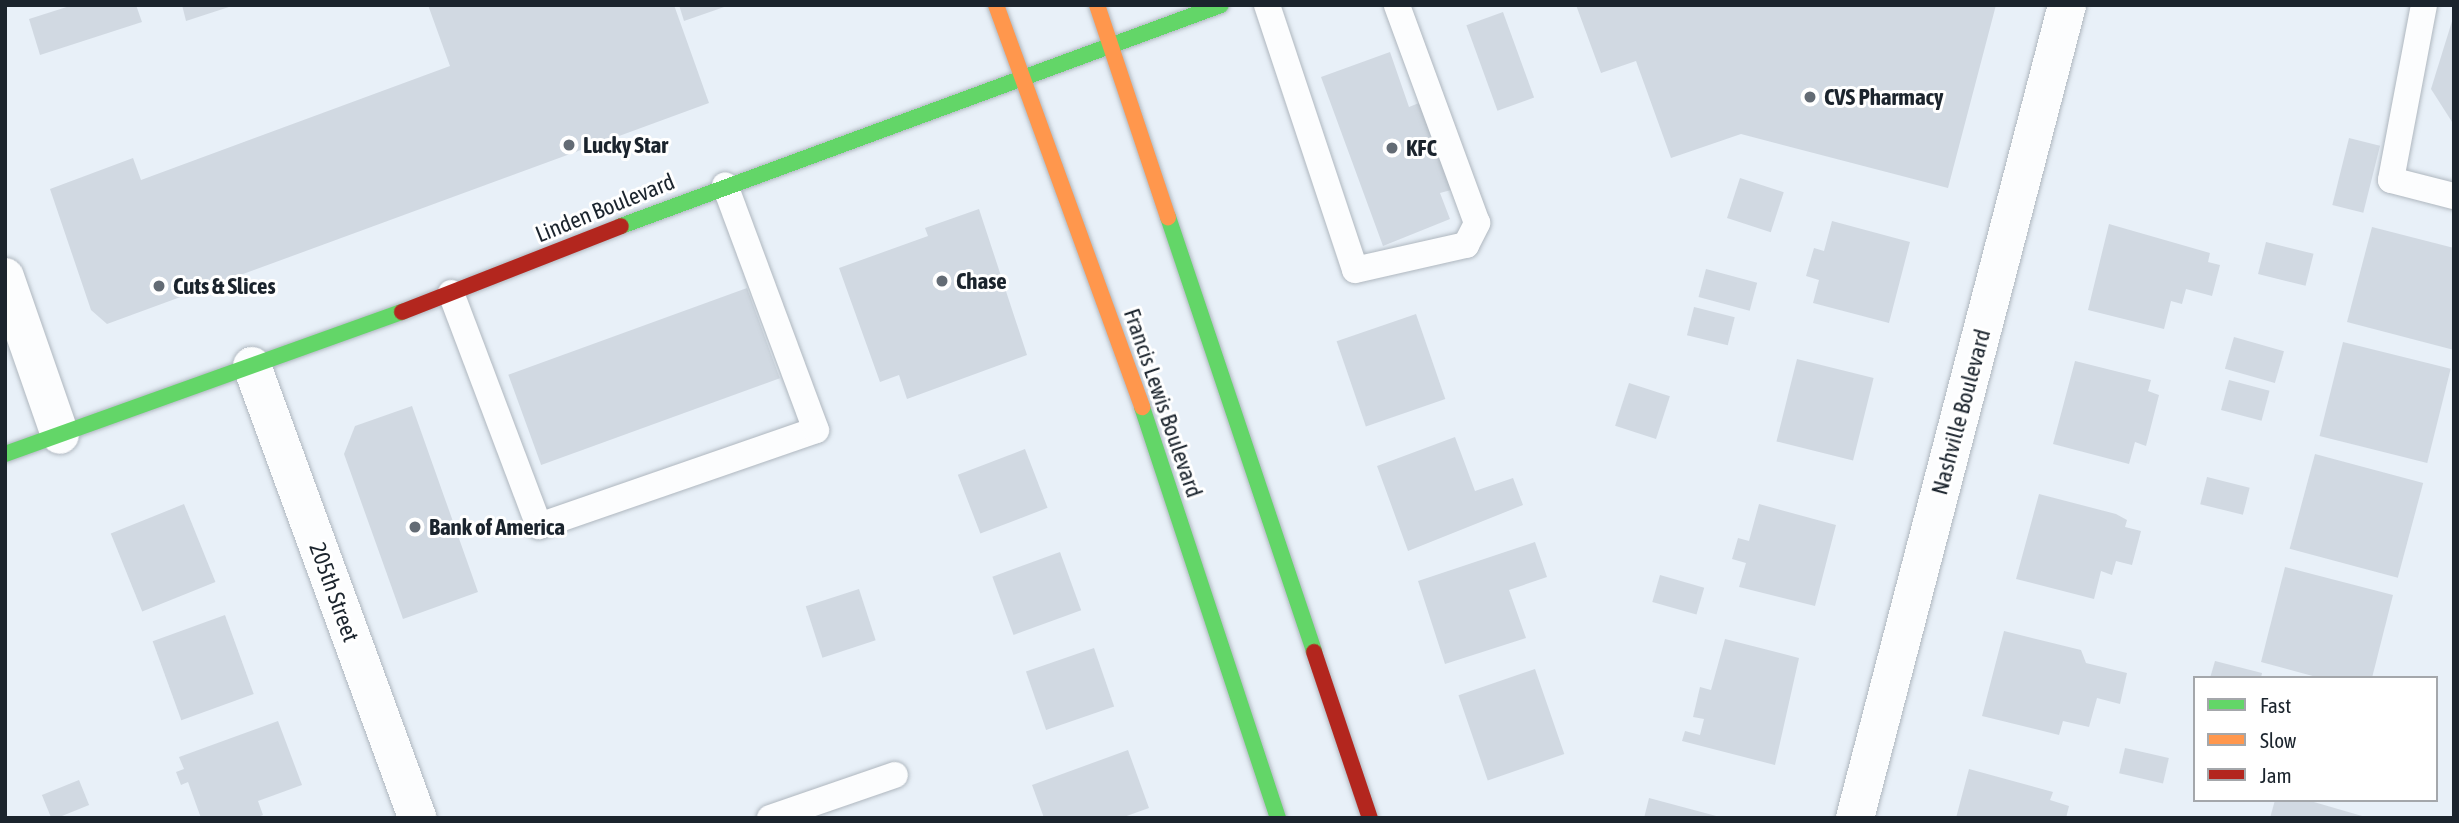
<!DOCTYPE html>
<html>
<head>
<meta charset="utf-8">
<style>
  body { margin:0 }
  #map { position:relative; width:2459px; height:823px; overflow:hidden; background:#e8f0f8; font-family:"Asap Condensed",sans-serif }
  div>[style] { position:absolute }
  .building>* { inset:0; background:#d1d9e2; transform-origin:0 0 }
  .roads { filter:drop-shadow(0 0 2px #afb7bf) drop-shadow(0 0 2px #afb7bf) }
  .lane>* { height:26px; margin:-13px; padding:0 13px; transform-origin:13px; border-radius:13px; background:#fcfdfe }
  .street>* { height:38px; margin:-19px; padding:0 19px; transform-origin:19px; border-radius:19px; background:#fcfdfe }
  .fast>* { height:16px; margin:-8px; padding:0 8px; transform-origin:8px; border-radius:8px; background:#63d668 }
  .slow>* { height:16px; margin:-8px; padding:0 8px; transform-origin:8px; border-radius:8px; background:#ff974d }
  .jam>* { height:16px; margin:-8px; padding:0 8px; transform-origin:8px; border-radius:8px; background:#b3261e }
  .dots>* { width:19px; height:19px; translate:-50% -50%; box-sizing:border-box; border:4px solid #fff; border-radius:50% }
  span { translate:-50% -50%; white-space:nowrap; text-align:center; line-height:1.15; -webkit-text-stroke:6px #fff; paint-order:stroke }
  .poi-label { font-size:23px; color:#1b242d; font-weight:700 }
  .left { translate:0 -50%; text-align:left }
  .street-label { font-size:23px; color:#1b242d }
  .frame { position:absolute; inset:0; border:7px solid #1b242d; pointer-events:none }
  .legend { position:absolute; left:2193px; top:676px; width:245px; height:126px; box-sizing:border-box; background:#fff; border:2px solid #a4a7ab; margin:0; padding:9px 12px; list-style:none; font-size:21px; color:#1b242d }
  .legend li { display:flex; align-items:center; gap:14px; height:35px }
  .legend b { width:35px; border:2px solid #a4a7ab }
</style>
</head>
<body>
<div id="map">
  <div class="building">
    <i style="clip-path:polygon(73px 5px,136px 5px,142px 22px,40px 55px,29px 19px)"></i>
    <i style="clip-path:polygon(182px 5px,232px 5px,232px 6px,186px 21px)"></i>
    <i style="clip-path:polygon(428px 5px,674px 5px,709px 103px,107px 324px,91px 310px,50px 189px,133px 158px,141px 180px,450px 66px)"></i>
    <i style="clip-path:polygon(679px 5px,727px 5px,727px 6px,684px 21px)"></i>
    <i style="clip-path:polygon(1576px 5px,1996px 5px,1948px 188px,1741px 134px,1671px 158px,1636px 61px,1601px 73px)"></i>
    <i style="left:1503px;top:12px;width:91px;height:39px;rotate:70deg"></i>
    <i style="clip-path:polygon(2453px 18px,2454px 18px,2454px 125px,2431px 89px)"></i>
    <i style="clip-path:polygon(1390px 52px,1409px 107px,1419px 103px,1451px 190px,1440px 193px,1450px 219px,1383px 246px,1321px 77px)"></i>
    <i style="left:2349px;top:138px;width:32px;height:69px;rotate:14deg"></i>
    <i style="left:1740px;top:178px;width:46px;height:42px;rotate:18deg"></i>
    <i style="clip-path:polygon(979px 209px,1027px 355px,907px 399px,899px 375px,880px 382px,839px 268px,928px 236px,925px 228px)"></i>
    <i style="clip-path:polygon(1832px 221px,1910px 242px,1889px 323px,1813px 303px,1819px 280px,1806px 276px,1814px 248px,1824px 251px)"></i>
    <i style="clip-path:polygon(2109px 224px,2210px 253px,2208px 262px,2220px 265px,2212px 296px,2186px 289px,2182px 304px,2171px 301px,2164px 329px,2088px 310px)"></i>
    <i style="clip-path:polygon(2372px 227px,2454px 248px,2454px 350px,2347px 322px)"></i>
    <i style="left:2266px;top:242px;width:49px;height:33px;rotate:14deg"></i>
    <i style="left:1706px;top:269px;width:53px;height:29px;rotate:15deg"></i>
    <i style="left:747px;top:288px;width:96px;height:254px;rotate:70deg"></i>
    <i style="left:1694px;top:307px;width:42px;height:29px;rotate:14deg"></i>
    <i style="left:1416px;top:314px;width:90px;height:84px;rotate:71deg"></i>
    <i style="left:2234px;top:337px;width:52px;height:33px;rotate:16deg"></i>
    <i style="left:2343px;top:342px;width:111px;height:97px;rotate:14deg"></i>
    <i style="left:1797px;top:359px;width:79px;height:85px;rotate:14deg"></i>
    <i style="clip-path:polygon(2075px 361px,2151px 380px,2148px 391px,2159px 395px,2146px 446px,2135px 442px,2129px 464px,2053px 444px)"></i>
    <i style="left:2229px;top:380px;width:42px;height:31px;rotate:15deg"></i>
    <i style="left:1629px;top:383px;width:43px;height:45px;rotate:18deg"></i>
    <i style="clip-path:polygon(412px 406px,478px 592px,403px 619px,344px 454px,355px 426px)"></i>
    <i style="clip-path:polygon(1455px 437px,1475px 491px,1513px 478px,1523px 505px,1408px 551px,1377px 466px)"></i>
    <i style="left:1025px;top:449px;width:63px;height:72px;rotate:69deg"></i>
    <i style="left:2315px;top:454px;width:112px;height:98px;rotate:15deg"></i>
    <i style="left:2207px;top:477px;width:44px;height:28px;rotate:14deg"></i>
    <i style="clip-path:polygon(2039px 494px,2116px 514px,2127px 520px,2125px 527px,2141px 531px,2132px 565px,2116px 561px,2112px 575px,2101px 571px,2094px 599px,2016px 579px)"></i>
    <i style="left:184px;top:504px;width:84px;height:79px;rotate:68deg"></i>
    <i style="clip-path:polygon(1759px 504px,1836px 525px,1815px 606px,1739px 587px,1746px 563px,1732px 559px,1738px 538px,1749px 541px)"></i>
    <i style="clip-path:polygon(1535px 542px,1547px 577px,1509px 590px,1526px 638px,1445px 664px,1418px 581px)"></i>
    <i style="left:1060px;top:552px;width:62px;height:72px;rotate:70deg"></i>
    <i style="clip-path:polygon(2285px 567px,2393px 595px,2372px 678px,2320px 678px,2261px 662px)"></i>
    <i style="left:1660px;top:575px;width:46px;height:28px;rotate:16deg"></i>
    <i style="left:859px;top:589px;width:54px;height:56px;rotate:72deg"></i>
    <i style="left:225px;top:615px;width:84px;height:77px;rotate:70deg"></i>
    <i style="clip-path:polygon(2004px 631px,2081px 650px,2086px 663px,2127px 673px,2120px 704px,2097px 698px,2089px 727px,2063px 721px,2059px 735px,1982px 716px)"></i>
    <i style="clip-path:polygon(1725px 639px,1799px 658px,1775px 765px,1682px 741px,1685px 731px,1700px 735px,1704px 719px,1693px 717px,1700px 687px,1711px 690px)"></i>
    <i style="left:1094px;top:648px;width:62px;height:72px;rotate:71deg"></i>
    <i style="clip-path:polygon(2215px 661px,2262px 673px,2261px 678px,2210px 678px)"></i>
    <i style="left:1535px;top:669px;width:90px;height:81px;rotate:71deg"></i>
    <i style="clip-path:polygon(278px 721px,302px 785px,258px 801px,263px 815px,256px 818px,201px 818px,188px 782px,181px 785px,176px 772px,184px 769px,179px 757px)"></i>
    <i style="left:2125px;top:748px;width:45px;height:26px;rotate:13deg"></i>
    <i style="clip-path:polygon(1128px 750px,1149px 808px,1121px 818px,1044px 818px,1032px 785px)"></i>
    <i style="clip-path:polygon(1969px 769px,2053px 792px,2050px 800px,2069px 806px,2066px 818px,1956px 818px)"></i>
    <i style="left:79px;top:780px;width:27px;height:40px;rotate:68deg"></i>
    <i style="clip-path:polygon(1649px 798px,1720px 817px,1720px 818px,1644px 818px)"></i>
    <i style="clip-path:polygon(2275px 800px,2307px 800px,2369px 818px,2270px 818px)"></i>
  </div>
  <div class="roads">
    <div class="lane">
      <i style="left:1267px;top:5px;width:279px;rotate:71.6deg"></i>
      <i style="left:1355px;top:270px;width:114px;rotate:-12.7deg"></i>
      <i style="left:1466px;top:245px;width:25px;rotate:-63deg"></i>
      <i style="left:1477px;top:223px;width:232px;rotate:-110.2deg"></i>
      <i style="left:2424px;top:5px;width:178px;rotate:100.7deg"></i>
      <i style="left:2391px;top:180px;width:65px;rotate:14.3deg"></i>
      <i style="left:451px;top:293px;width:249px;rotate:69.3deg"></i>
      <i style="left:539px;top:526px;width:293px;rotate:-19.1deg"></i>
      <i style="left:816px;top:430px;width:261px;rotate:-110.4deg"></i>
      <i style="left:770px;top:818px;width:132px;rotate:-19deg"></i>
    </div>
    <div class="street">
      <i style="left:5px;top:277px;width:167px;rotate:70.8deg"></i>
      <i style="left:252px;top:366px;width:481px;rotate:69.9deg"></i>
      <i style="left:1855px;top:818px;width:840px;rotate:-75.38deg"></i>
    </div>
    <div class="fast">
      <i style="left:1168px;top:217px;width:459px;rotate:71.4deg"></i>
      <i style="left:621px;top:226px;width:639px;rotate:-20.22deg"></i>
      <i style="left:1142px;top:407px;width:433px;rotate:71.7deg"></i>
      <i style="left:5px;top:454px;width:422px;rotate:-19.7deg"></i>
    </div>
    <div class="slow">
      <i style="left:996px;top:5px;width:428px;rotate:70deg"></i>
      <i style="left:1097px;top:5px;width:224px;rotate:71.5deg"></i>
    </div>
    <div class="jam">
      <i style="left:402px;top:312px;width:235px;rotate:-21.4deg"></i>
      <i style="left:1314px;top:652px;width:175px;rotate:71.4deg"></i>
    </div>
  </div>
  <div class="dots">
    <i style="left:1810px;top:97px;background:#636b74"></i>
    <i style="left:569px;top:145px;background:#636b74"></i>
    <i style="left:1392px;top:148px;background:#636b74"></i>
    <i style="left:942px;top:281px;background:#636b74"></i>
    <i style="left:159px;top:286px;background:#636b74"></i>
    <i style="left:415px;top:527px;background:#636b74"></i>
  </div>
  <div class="poi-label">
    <span class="left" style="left:1824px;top:97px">CVS Pharmacy</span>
    <span class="left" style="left:583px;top:145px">Lucky Star</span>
    <span class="left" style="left:1406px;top:148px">KFC</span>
    <span class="left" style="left:956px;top:281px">Chase</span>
    <span class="left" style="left:173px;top:286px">Cuts &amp; Slices</span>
    <span class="left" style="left:429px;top:527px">Bank of America</span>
  </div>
  <div class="street-label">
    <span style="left:605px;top:208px;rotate:-22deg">Linden Boulevard</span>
    <span style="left:1163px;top:403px;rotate:71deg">Francis Lewis Boulevard</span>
    <span style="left:1961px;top:412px;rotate:-75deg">Nashville Boulevard</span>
    <span style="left:334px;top:592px;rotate:70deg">205th Street</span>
  </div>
  <div class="frame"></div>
  <ul class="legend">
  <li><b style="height:9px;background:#63d668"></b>Fast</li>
  <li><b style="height:9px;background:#ff974d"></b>Slow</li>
  <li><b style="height:9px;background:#b3261e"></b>Jam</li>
  </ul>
</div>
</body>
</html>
